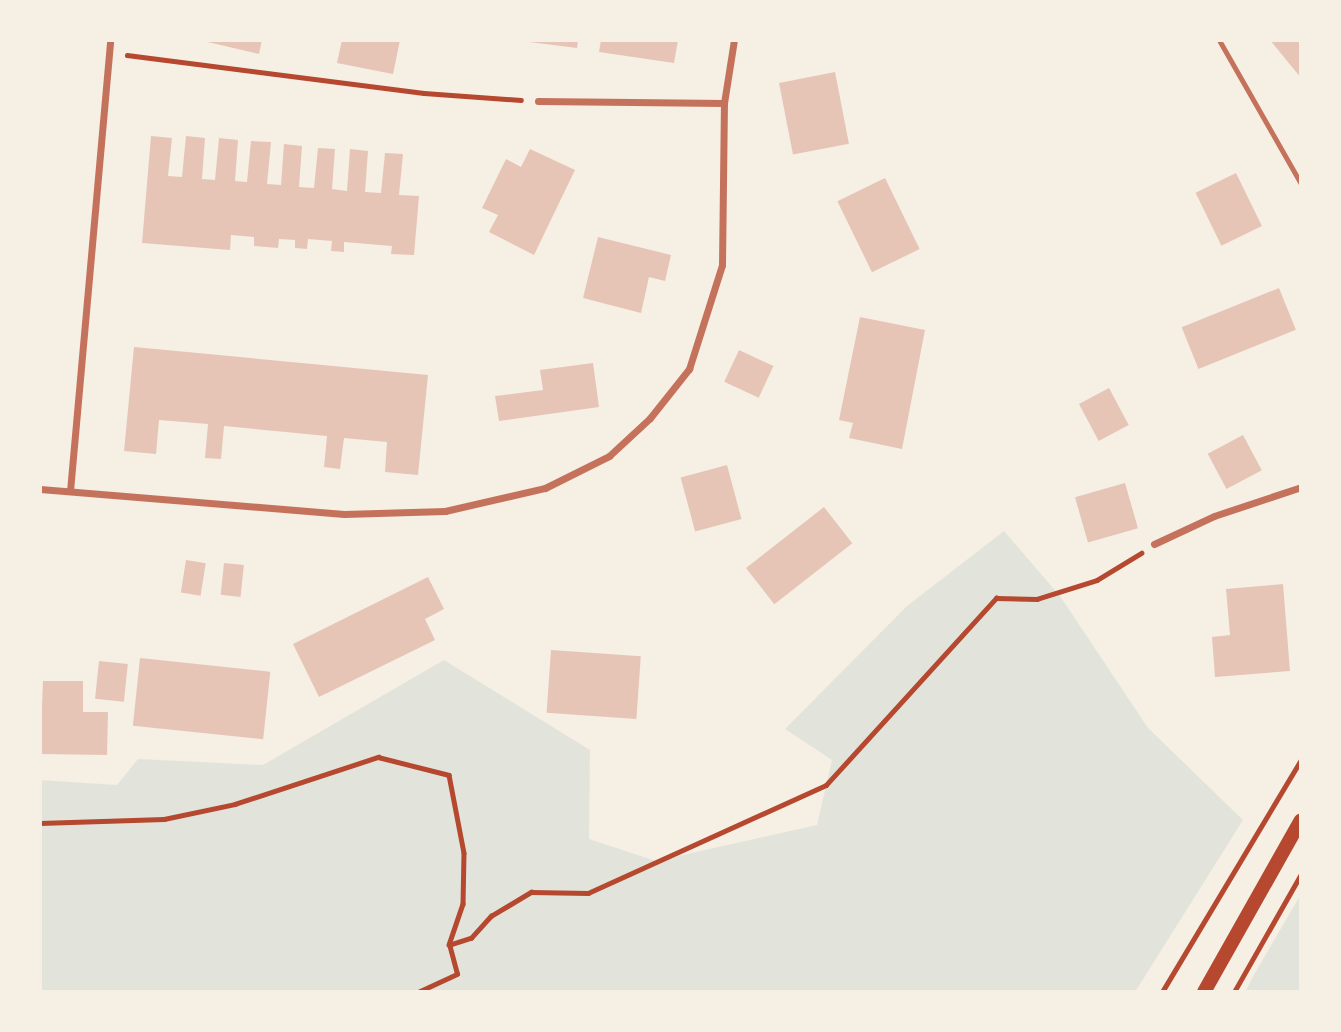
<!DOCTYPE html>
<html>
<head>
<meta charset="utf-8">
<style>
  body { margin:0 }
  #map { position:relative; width:1341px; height:1032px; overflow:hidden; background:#f6efe4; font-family:"Libre Baskerville",serif }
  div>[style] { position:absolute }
  .green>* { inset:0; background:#e2e4dc }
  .building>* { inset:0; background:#e6c5b7; transform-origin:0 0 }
  .path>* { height:4.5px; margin:-2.25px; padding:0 2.25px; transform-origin:2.25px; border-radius:2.25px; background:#b5482f }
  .service>* { height:5px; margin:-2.5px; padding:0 2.5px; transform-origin:2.5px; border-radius:2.5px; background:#c5725c }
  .minor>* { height:7px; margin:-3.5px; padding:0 3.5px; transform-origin:3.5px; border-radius:3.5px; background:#c5725c }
  .secondary>* { height:14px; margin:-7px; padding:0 7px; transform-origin:7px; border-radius:7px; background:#b5482f }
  span { translate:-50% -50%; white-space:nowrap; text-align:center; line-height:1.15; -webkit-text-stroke:5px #f6efe4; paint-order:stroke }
  .frame { position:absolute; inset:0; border:42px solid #f6efe4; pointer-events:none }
</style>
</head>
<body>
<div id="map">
  <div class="green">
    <i style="clip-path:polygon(1004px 531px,1060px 596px,1148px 728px,1243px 820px,1135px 992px,40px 992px,40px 780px,117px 785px,138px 759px,263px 765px,444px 660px,590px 750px,589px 839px,656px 861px,817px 825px,832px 760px,785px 729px,907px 606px)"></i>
    <i style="clip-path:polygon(1301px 894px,1301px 992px,1245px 992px,1255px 973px)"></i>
  </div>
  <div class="building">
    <i style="clip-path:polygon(199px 40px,262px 40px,259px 54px)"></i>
    <i style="clip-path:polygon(342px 40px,400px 40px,393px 74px,337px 63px)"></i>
    <i style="clip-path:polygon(513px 40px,578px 40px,577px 48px)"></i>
    <i style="clip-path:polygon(601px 40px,678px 40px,674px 63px,599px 52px)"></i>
    <i style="clip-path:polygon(1270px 40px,1301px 40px,1301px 78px)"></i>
    <i style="left:835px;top:72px;width:73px;height:57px;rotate:79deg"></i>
    <i style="clip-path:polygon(151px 136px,172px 138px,168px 176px,182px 177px,186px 136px,205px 138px,202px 179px,215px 180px,219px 138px,238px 140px,235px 181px,247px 182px,251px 141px,271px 142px,267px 184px,281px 185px,284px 144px,302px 146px,299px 187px,314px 188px,318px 148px,335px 149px,332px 189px,347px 191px,350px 149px,368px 151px,365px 192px,381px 193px,385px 153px,403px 154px,399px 195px,419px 196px,414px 255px,391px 254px,392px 246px,344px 242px,344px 252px,331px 251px,332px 241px,308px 239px,307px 249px,295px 248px,295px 240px,279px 239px,278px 248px,254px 246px,254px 237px,231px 235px,230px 250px,142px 243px)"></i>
    <i style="clip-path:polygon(530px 149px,575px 170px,534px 255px,489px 232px,498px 215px,482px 208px,506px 159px,521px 167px)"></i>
    <i style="left:1236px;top:173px;width:59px;height:45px;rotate:64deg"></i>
    <i style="left:885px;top:178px;width:79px;height:53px;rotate:64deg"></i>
    <i style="clip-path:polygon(598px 237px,671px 255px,665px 281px,649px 277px,641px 313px,583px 298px)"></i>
    <i style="left:1279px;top:288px;width:45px;height:105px;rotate:68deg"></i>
    <i style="clip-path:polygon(860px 317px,925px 330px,902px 449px,849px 438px,853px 423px,839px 420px)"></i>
    <i style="clip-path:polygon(134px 347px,428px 375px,418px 475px,385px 472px,387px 442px,344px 438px,340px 469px,324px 467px,327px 436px,224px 426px,221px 459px,205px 458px,208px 424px,159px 420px,156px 454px,124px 451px)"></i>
    <i style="left:739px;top:350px;width:38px;height:35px;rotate:25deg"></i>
    <i style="clip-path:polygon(593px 363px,599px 407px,499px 421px,495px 396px,543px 390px,540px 370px)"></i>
    <i style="left:1109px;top:388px;width:42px;height:34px;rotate:62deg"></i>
    <i style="left:1243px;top:435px;width:40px;height:40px;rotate:62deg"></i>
    <i style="left:727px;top:465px;width:56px;height:48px;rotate:75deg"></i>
    <i style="left:1125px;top:483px;width:47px;height:52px;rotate:74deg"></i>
    <i style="left:824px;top:507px;width:46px;height:99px;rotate:52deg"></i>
    <i style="left:186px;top:560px;width:20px;height:33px;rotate:9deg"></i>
    <i style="left:224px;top:563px;width:20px;height:32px;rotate:6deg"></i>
    <i style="clip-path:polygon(428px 577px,444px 609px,425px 619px,435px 640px,319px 697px,293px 644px)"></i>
    <i style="clip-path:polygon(1283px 584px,1290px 671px,1215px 677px,1212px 637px,1230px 635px,1226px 589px)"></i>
    <i style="left:551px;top:650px;width:90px;height:63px;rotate:4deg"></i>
    <i style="left:140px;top:658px;width:131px;height:68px;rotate:6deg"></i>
    <i style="left:99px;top:661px;width:29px;height:38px;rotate:6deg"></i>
    <i style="clip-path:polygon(43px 681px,83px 681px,83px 712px,108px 712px,107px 755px,40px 754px)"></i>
  </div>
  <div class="path">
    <i style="left:127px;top:55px;width:299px;rotate:7.3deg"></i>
    <i style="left:424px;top:93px;width:97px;rotate:4.1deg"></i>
    <i style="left:40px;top:823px;width:124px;rotate:-1.8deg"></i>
    <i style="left:164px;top:819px;width:73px;rotate:-11.9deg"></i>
    <i style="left:235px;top:804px;width:151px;rotate:-18.2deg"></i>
    <i style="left:378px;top:757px;width:73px;rotate:14.2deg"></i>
    <i style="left:449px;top:775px;width:79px;rotate:79.1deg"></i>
    <i style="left:464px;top:853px;width:51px;rotate:91.1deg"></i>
    <i style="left:463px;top:904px;width:43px;rotate:108.9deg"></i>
    <i style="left:418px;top:992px;width:43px;rotate:-24.8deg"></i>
    <i style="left:457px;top:974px;width:30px;rotate:-105deg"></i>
    <i style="left:449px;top:945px;width:23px;rotate:-18deg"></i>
    <i style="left:471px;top:938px;width:30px;rotate:-48deg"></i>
    <i style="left:491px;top:916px;width:47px;rotate:-31deg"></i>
    <i style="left:531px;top:892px;width:57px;rotate:1deg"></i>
    <i style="left:588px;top:893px;width:261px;rotate:-24.4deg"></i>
    <i style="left:826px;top:785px;width:253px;rotate:-47.7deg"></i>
    <i style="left:996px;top:598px;width:41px;rotate:1.4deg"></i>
    <i style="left:1037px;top:599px;width:63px;rotate:-17.6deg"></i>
    <i style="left:1097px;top:580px;width:52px;rotate:-31.5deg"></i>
    <i style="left:1162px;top:992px;width:270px;rotate:-59.1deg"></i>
    <i style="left:1234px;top:992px;width:136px;rotate:-60.4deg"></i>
  </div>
  <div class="service">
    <i style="left:1219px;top:40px;width:166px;rotate:60.3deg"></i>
  </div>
  <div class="minor">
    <i style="left:538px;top:101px;width:186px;rotate:0.6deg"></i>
    <i style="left:40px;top:489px;width:305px;rotate:4.7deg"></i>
    <i style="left:344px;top:514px;width:101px;rotate:-1.7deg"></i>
    <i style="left:445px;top:511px;width:103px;rotate:-13deg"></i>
    <i style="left:545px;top:488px;width:72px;rotate:-26.6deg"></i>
    <i style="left:609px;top:456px;width:56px;rotate:-42.8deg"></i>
    <i style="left:650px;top:418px;width:63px;rotate:-51.5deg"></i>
    <i style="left:689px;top:369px;width:109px;rotate:-72.4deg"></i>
    <i style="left:722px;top:265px;width:162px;rotate:-89.3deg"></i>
    <i style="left:724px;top:103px;width:64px;rotate:-81deg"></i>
    <i style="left:70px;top:491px;width:453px;rotate:-84.9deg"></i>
    <i style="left:1154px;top:544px;width:66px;rotate:-25deg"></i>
    <i style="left:1214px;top:516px;width:92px;rotate:-18.4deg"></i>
  </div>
  <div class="secondary">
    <i style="left:1204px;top:992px;width:197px;rotate:-60.6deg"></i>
  </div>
  <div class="frame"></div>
</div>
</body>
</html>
